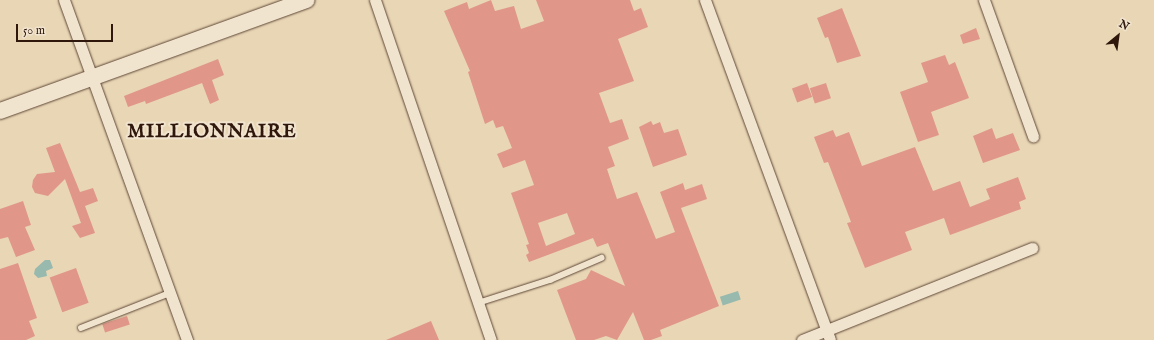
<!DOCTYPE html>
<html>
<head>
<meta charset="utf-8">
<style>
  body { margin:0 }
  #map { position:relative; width:1154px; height:340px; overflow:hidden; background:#e9d6b5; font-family:"IM FELL English",serif }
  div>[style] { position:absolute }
  .water>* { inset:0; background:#97b9ae; transform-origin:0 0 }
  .building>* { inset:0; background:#e0978a; transform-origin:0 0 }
  .roads { filter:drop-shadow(0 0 1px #5e4736) drop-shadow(0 0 1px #5e4736) }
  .lane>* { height:5.5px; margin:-2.75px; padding:0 2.75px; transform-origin:2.75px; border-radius:2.75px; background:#f1e4cf }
  .street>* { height:11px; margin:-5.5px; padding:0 5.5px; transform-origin:5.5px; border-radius:5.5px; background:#f1e4cf }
  .secondary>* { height:16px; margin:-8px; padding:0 8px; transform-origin:8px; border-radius:8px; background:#f1e4cf }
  span { translate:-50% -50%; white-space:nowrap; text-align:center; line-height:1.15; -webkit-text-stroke:4px #f1e4cf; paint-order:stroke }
  .district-label { font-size:19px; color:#30170c; font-weight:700; letter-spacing:1px }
  .north { position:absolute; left:1098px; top:16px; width:40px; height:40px; -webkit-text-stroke:3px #f1e4cf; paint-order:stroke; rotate:29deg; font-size:11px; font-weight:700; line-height:16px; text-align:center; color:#30170c }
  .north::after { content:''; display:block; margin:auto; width:14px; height:18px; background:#30170c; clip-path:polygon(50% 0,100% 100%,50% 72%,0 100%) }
  .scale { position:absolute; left:16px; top:24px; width:97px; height:18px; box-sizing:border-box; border:2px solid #30170c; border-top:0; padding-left:5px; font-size:12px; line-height:14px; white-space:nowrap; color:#30170c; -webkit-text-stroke:3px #f1e4cf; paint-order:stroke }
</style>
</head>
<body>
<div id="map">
  <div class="water">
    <i style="clip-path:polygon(45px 260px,50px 260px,53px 268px,46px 271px,47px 276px,38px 278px,34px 274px,35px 269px)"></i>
    <i style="left:738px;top:291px;width:9px;height:19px;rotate:72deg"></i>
  </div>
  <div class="building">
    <i style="clip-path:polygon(evenodd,491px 0,495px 11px,514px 6px,521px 29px,544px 21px,536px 0,630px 0,634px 11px,641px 8px,648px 27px,618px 39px,634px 81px,599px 93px,610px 123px,622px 119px,629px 139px,608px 147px,615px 166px,607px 169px,617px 199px,637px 192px,656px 239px,675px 232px,660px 192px,683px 183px,685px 190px,702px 184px,707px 199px,681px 208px,719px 306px,660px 330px,662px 336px,651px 340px,644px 340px,633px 312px,617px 340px,606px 336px,594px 340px,576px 340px,557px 290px,586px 279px,591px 270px,625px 286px,608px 243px,597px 247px,593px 238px,529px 262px,526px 255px,529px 253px,526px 245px,529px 244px,511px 193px,534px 185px,525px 160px,503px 168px,497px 154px,512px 148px,503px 126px,496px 128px,493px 120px,485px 124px,468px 72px,470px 71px,444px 11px,467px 2px,469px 9px,491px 0,567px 213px,575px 234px,546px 246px,538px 223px,567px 213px)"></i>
    <i style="clip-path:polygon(842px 8px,861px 56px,837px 63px,828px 37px,825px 38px,817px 18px)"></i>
    <i style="clip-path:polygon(976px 28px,980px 39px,963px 44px,960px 35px)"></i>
    <i style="clip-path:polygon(945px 55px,949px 65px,955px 62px,969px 98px,931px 112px,939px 135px,918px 142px,900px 92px,928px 82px,921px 63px)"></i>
    <i style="clip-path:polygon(218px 59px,224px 75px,212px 80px,219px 100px,210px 104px,202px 83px,146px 104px,145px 101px,128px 107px,124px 96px)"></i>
    <i style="left:807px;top:83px;width:15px;height:16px;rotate:70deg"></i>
    <i style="left:826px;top:83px;width:16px;height:17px;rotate:72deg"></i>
    <i style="clip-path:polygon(651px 121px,653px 125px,660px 122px,664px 133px,678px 129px,687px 155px,653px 167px,639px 127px)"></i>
    <i style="clip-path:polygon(992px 128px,996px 139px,1013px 133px,1020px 150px,983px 163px,973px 136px)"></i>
    <i style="clip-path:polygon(833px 130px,836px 137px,849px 132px,862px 166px,915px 147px,933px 191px,960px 181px,970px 207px,990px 199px,986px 189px,1018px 177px,1026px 199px,1019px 202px,1021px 209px,950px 235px,944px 218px,905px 232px,912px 250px,865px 268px,847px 223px,851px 222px,828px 162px,824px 163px,814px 137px)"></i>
    <i style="clip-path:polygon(60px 143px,80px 192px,93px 188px,98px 201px,85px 206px,95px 233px,80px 238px,72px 226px,81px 223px,65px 179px,48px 196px,35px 193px,32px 187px,33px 180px,37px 174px,55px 172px,46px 148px)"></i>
    <i style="clip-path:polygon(23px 201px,31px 225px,25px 227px,35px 250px,16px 257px,8px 237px,0 239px,0 209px)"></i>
    <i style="clip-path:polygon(18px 263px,37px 318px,29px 321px,35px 336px,26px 340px,0 340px,0 269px)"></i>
    <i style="left:76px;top:268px;width:37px;height:28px;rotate:70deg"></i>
    <i style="left:127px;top:316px;width:9px;height:26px;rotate:72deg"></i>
    <i style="clip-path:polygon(431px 321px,439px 340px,386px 340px)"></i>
  </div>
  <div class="roads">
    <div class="lane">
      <i style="left:478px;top:303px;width:76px;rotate:-17.7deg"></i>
      <i style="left:550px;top:280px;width:56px;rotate:-23.3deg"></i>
      <i style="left:81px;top:328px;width:96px;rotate:-21.5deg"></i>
    </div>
    <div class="street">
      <i style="left:64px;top:0;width:362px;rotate:70.1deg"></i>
      <i style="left:375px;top:0;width:359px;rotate:71.2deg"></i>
      <i style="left:705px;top:0;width:362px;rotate:69.8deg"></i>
      <i style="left:984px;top:0;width:145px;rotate:70.2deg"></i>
      <i style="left:802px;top:340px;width:248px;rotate:-21.8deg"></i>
    </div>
    <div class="secondary">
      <i style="left:0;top:111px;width:326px;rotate:-19.9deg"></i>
    </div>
  </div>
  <div class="district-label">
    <span style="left:212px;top:133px">MILLIONNAIRE</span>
  </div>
  <div class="north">N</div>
  <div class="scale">50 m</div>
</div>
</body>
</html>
